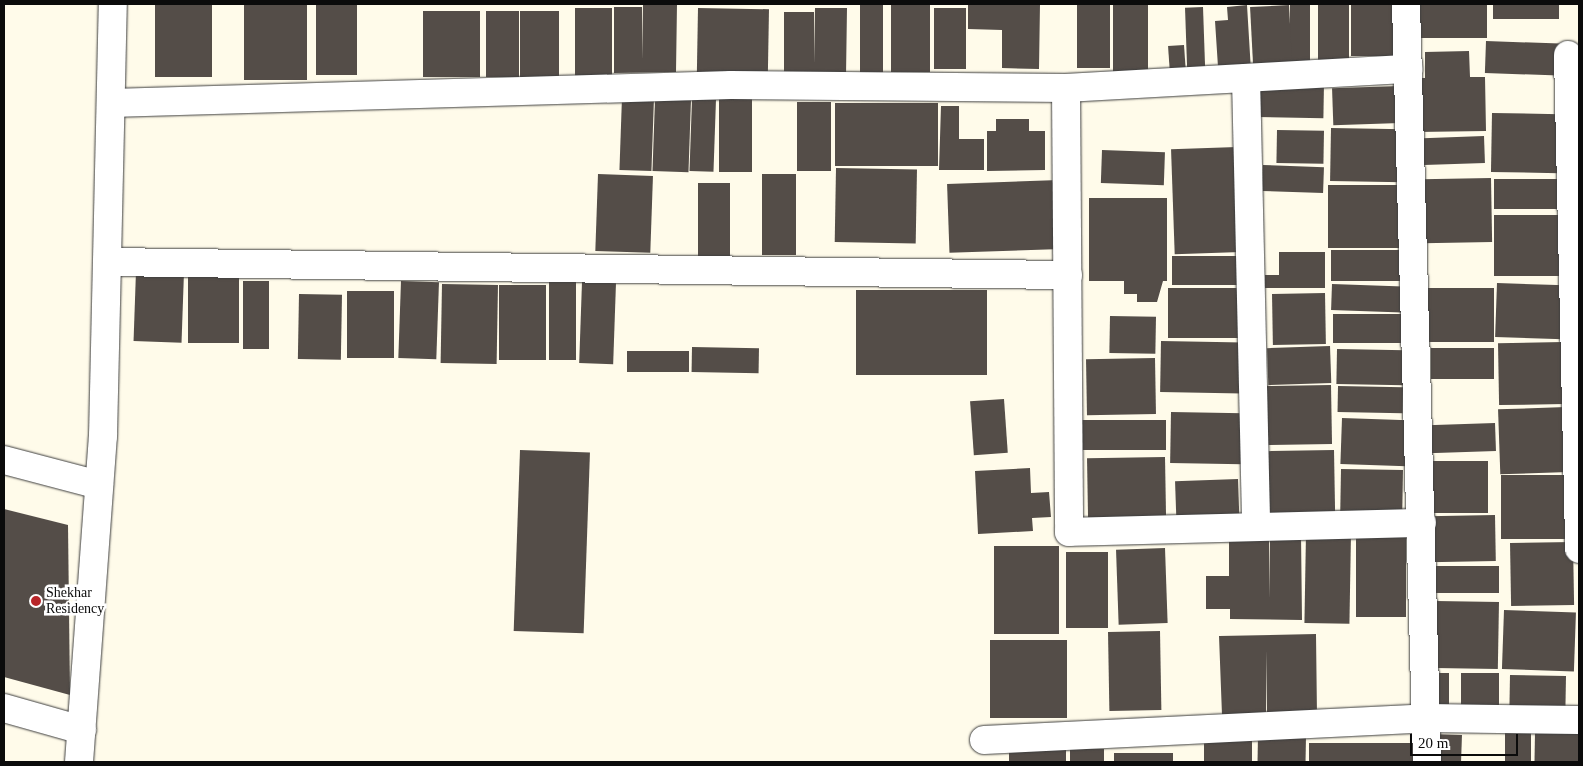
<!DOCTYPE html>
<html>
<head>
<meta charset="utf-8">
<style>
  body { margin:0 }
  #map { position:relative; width:1583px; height:766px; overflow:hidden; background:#fffbea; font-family:"Times New Roman",serif }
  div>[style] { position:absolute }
  .building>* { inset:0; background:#544d48; transform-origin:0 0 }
  .roads { filter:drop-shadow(0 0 1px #3e3e3e) drop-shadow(0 0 1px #3e3e3e) }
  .minor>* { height:28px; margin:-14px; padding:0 14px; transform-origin:14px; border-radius:14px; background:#fff }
  .dots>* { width:14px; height:14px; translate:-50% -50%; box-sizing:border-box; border:2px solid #fff; border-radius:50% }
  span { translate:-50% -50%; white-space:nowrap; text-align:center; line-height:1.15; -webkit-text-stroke:5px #fff; paint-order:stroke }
  .poi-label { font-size:14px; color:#0b0b0b }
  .left { translate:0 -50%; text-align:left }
  .frame { position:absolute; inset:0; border:5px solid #0b0b0b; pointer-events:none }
  .scale { position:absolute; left:1410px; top:734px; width:108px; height:22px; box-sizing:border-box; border:2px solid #0b0b0b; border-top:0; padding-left:6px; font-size:15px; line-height:18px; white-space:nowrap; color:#0b0b0b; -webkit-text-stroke:4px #fff; paint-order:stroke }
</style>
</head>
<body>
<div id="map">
  <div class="building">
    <i style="left:155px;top:4px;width:57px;height:73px"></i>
    <i style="left:244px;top:4px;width:63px;height:76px"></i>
    <i style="left:316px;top:4px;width:41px;height:71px"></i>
    <i style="clip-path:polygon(643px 4px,677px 4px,676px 72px,614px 73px,614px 7px,642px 7px,642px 60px)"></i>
    <i style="left:860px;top:4px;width:23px;height:71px"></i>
    <i style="left:891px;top:4px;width:39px;height:68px"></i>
    <i style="clip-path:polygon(968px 4px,1040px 4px,1039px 69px,1002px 68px,1002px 30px,968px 29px)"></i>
    <i style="left:1077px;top:4px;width:33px;height:64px"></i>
    <i style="left:1113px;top:4px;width:35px;height:68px"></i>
    <i style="left:1290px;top:4px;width:20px;height:60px"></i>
    <i style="left:1318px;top:4px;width:31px;height:60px"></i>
    <i style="left:1351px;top:4px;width:46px;height:52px"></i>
    <i style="left:1411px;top:4px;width:76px;height:34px"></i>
    <i style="left:1493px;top:4px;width:66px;height:15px"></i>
    <i style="clip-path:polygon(1247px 5px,1251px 71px,1218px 67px,1215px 21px,1228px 20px,1227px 7px)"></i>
    <i style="left:1289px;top:5px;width:63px;height:39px;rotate:87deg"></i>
    <i style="left:1203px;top:7px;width:62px;height:18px;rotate:88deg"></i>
    <i style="left:575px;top:8px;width:37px;height:68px"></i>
    <i style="left:698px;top:8px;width:71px;height:71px;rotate:1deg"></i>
    <i style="clip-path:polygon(815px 8px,847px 8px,846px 76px,784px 77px,784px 12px,814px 12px,814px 64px)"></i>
    <i style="left:934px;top:8px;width:32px;height:61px"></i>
    <i style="left:423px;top:11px;width:57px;height:66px"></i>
    <i style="left:486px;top:11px;width:33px;height:66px"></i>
    <i style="left:520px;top:11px;width:39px;height:66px"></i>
    <i style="left:1486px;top:41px;width:74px;height:32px;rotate:2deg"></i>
    <i style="left:1184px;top:45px;width:26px;height:16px;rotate:86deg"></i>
    <i style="clip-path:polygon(1469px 51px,1470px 77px,1485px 77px,1486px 131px,1417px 132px,1416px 78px,1425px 78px,1425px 52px)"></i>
    <i style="left:1258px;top:82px;width:66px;height:35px;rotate:1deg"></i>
    <i style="left:1399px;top:86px;width:37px;height:67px;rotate:88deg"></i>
    <i style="left:719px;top:95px;width:33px;height:77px"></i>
    <i style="left:622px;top:97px;width:32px;height:73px;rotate:2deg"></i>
    <i style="left:655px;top:99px;width:36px;height:72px;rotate:2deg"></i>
    <i style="left:692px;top:99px;width:24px;height:72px;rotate:2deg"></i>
    <i style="left:797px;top:102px;width:34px;height:69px"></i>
    <i style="left:835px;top:103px;width:103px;height:63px"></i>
    <i style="clip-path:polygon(941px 106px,959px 106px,959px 139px,984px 139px,984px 170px,939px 170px)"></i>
    <i style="left:1492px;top:113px;width:68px;height:59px;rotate:1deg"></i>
    <i style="clip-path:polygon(996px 119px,1029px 119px,1029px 131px,1045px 131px,1045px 170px,987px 171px,987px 131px,996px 131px)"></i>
    <i style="left:1331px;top:128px;width:73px;height:53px;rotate:1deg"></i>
    <i style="left:1277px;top:130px;width:47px;height:33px;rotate:1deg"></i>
    <i style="left:1484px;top:136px;width:27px;height:61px;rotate:88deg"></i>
    <i style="left:1237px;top:147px;width:105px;height:66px;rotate:88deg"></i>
    <i style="left:1102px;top:150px;width:63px;height:33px;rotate:2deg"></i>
    <i style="left:1263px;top:165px;width:61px;height:26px;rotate:2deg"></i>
    <i style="left:836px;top:168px;width:81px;height:74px;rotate:1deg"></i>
    <i style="left:598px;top:174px;width:55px;height:77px;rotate:2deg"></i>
    <i style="left:762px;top:174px;width:34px;height:81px"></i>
    <i style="left:1491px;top:178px;width:64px;height:69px;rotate:89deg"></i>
    <i style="left:1494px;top:179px;width:71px;height:30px"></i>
    <i style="left:1059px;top:180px;width:69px;height:112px;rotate:88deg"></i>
    <i style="left:698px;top:183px;width:32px;height:73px"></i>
    <i style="left:1328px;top:185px;width:75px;height:63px"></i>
    <i style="clip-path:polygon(1089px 198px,1167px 198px,1167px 281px,1163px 281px,1157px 302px,1137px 302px,1137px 294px,1124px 294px,1124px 281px,1089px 281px)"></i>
    <i style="left:1494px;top:215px;width:69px;height:61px"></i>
    <i style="left:1331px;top:250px;width:69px;height:31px"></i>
    <i style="clip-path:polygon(1279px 252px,1325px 252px,1325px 288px,1265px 288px,1265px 275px,1279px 275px)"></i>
    <i style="left:1172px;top:256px;width:70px;height:29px"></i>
    <i style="left:136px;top:271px;width:48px;height:70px;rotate:2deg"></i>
    <i style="left:188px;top:273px;width:51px;height:70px"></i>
    <i style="left:549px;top:278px;width:27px;height:82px"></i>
    <i style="left:243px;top:281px;width:26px;height:68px"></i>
    <i style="left:401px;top:281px;width:38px;height:77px;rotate:2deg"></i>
    <i style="left:582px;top:282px;width:34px;height:81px;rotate:2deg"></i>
    <i style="left:1497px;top:283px;width:68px;height:54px;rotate:2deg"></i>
    <i style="left:442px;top:284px;width:56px;height:79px;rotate:1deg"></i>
    <i style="left:1332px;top:284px;width:71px;height:26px;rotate:2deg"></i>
    <i style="left:499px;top:285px;width:47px;height:75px"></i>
    <i style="left:1168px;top:288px;width:76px;height:50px"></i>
    <i style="left:1425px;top:288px;width:69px;height:54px"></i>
    <i style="left:856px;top:290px;width:131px;height:85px"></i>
    <i style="left:347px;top:291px;width:47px;height:67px"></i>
    <i style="left:1325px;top:293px;width:51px;height:53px;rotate:89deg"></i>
    <i style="left:299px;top:294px;width:43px;height:65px;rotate:1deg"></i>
    <i style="left:1402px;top:314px;width:29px;height:69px;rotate:90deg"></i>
    <i style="left:1110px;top:316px;width:46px;height:37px;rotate:1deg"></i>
    <i style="left:1161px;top:341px;width:82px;height:51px;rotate:1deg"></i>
    <i style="left:1563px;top:342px;width:62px;height:65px;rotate:89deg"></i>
    <i style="left:1330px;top:346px;width:37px;height:63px;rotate:88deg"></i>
    <i style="left:692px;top:347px;width:67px;height:25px;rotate:1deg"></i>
    <i style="left:1431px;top:348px;width:63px;height:31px"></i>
    <i style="left:1337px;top:349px;width:68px;height:35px;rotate:1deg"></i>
    <i style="left:627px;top:351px;width:62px;height:21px"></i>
    <i style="left:1155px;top:358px;width:56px;height:69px;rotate:89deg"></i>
    <i style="left:1331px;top:385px;width:59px;height:64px;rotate:89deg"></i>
    <i style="left:1338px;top:386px;width:65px;height:26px;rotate:1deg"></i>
    <i style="left:1004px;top:399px;width:54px;height:34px;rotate:86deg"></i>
    <i style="left:1566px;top:407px;width:65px;height:68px;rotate:88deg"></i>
    <i style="left:1171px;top:412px;width:72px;height:51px;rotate:1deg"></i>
    <i style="left:1342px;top:418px;width:66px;height:46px;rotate:2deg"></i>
    <i style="left:1080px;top:420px;width:86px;height:30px"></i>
    <i style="left:1495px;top:423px;width:28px;height:68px;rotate:88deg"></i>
    <i style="left:520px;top:450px;width:70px;height:181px;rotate:2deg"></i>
    <i style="left:1334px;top:450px;width:64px;height:66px;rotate:89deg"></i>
    <i style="left:1165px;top:457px;width:66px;height:78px;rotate:89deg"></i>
    <i style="left:1431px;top:461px;width:57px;height:52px"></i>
    <i style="clip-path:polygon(1030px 468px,1031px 493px,1049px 492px,1051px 517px,1032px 518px,1033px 531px,978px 534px,975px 471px)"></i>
    <i style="left:1341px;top:469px;width:62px;height:45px;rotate:1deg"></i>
    <i style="left:1570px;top:475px;width:64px;height:69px;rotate:90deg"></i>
    <i style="left:1238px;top:479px;width:36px;height:63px;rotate:88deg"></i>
    <i style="clip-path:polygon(4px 509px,68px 525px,70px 695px,4px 677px)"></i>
    <i style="left:1495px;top:515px;width:46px;height:67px;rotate:89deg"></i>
    <i style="left:1306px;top:533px;width:45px;height:90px;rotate:1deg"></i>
    <i style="left:1356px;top:533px;width:50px;height:84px"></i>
    <i style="clip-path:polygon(1269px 534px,1270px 599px,1270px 535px,1301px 534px,1302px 620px,1230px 619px,1230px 609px,1206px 609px,1206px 576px,1229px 576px,1229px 535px)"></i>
    <i style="left:1573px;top:542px;width:63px;height:63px;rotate:89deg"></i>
    <i style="left:994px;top:546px;width:65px;height:88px"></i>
    <i style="left:1165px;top:548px;width:75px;height:49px;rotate:88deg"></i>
    <i style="left:1066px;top:552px;width:42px;height:76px"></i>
    <i style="left:1425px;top:566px;width:74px;height:27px"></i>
    <i style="left:1436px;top:601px;width:63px;height:67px;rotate:1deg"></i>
    <i style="left:1504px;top:610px;width:72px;height:59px;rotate:2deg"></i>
    <i style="left:1160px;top:631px;width:79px;height:52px;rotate:89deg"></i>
    <i style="clip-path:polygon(1316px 634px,1317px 716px,1267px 717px,1267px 650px,1266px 714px,1222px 715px,1219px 636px)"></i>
    <i style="left:990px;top:640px;width:77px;height:78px"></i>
    <i style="left:1431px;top:673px;width:18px;height:34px"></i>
    <i style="left:1461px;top:673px;width:38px;height:36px"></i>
    <i style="left:1510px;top:675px;width:56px;height:37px;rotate:1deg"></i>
    <i style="left:1505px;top:733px;width:26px;height:29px"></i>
    <i style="left:1535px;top:733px;width:44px;height:29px;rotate:1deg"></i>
    <i style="left:1431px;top:734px;width:31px;height:28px;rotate:2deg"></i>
    <i style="left:1258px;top:735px;width:48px;height:27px;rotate:1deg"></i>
    <i style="left:1204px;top:738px;width:48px;height:24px"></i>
    <i style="left:1309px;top:743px;width:115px;height:19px"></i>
    <i style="clip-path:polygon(1066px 748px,1066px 762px,1009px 762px,1009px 750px)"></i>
    <i style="left:1104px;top:749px;width:13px;height:34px;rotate:90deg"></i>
    <i style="left:1114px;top:753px;width:59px;height:9px"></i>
  </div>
  <div class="roads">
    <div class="minor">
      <i style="left:1406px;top:4px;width:758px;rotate:88.41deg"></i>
      <i style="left:1568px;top:55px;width:494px;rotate:88.7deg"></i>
      <i style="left:1246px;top:78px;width:447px;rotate:88.7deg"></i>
      <i style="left:1066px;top:88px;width:444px;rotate:89.6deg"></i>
      <i style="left:1069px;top:532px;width:353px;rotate:-1.5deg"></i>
      <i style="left:111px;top:103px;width:620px;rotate:-1.66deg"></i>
      <i style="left:731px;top:85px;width:335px;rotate:0.5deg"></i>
      <i style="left:1066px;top:88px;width:343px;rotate:-3.2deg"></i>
      <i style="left:107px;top:262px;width:961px;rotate:0.78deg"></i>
      <i style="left:4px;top:460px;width:98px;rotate:14.7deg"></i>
      <i style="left:4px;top:708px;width:81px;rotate:15.8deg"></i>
      <i style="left:984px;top:740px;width:444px;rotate:-2.8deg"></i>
      <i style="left:1427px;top:718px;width:152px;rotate:0.8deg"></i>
      <i style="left:79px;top:762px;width:327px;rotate:-85.8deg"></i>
      <i style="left:103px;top:436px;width:432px;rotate:-88.7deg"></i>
    </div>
  </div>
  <div class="dots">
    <i style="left:36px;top:601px;background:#b82629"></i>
  </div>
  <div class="poi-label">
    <span class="left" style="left:46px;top:601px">Shekhar<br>Residency</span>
  </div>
  <div class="frame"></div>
  <div class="scale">20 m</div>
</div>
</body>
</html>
